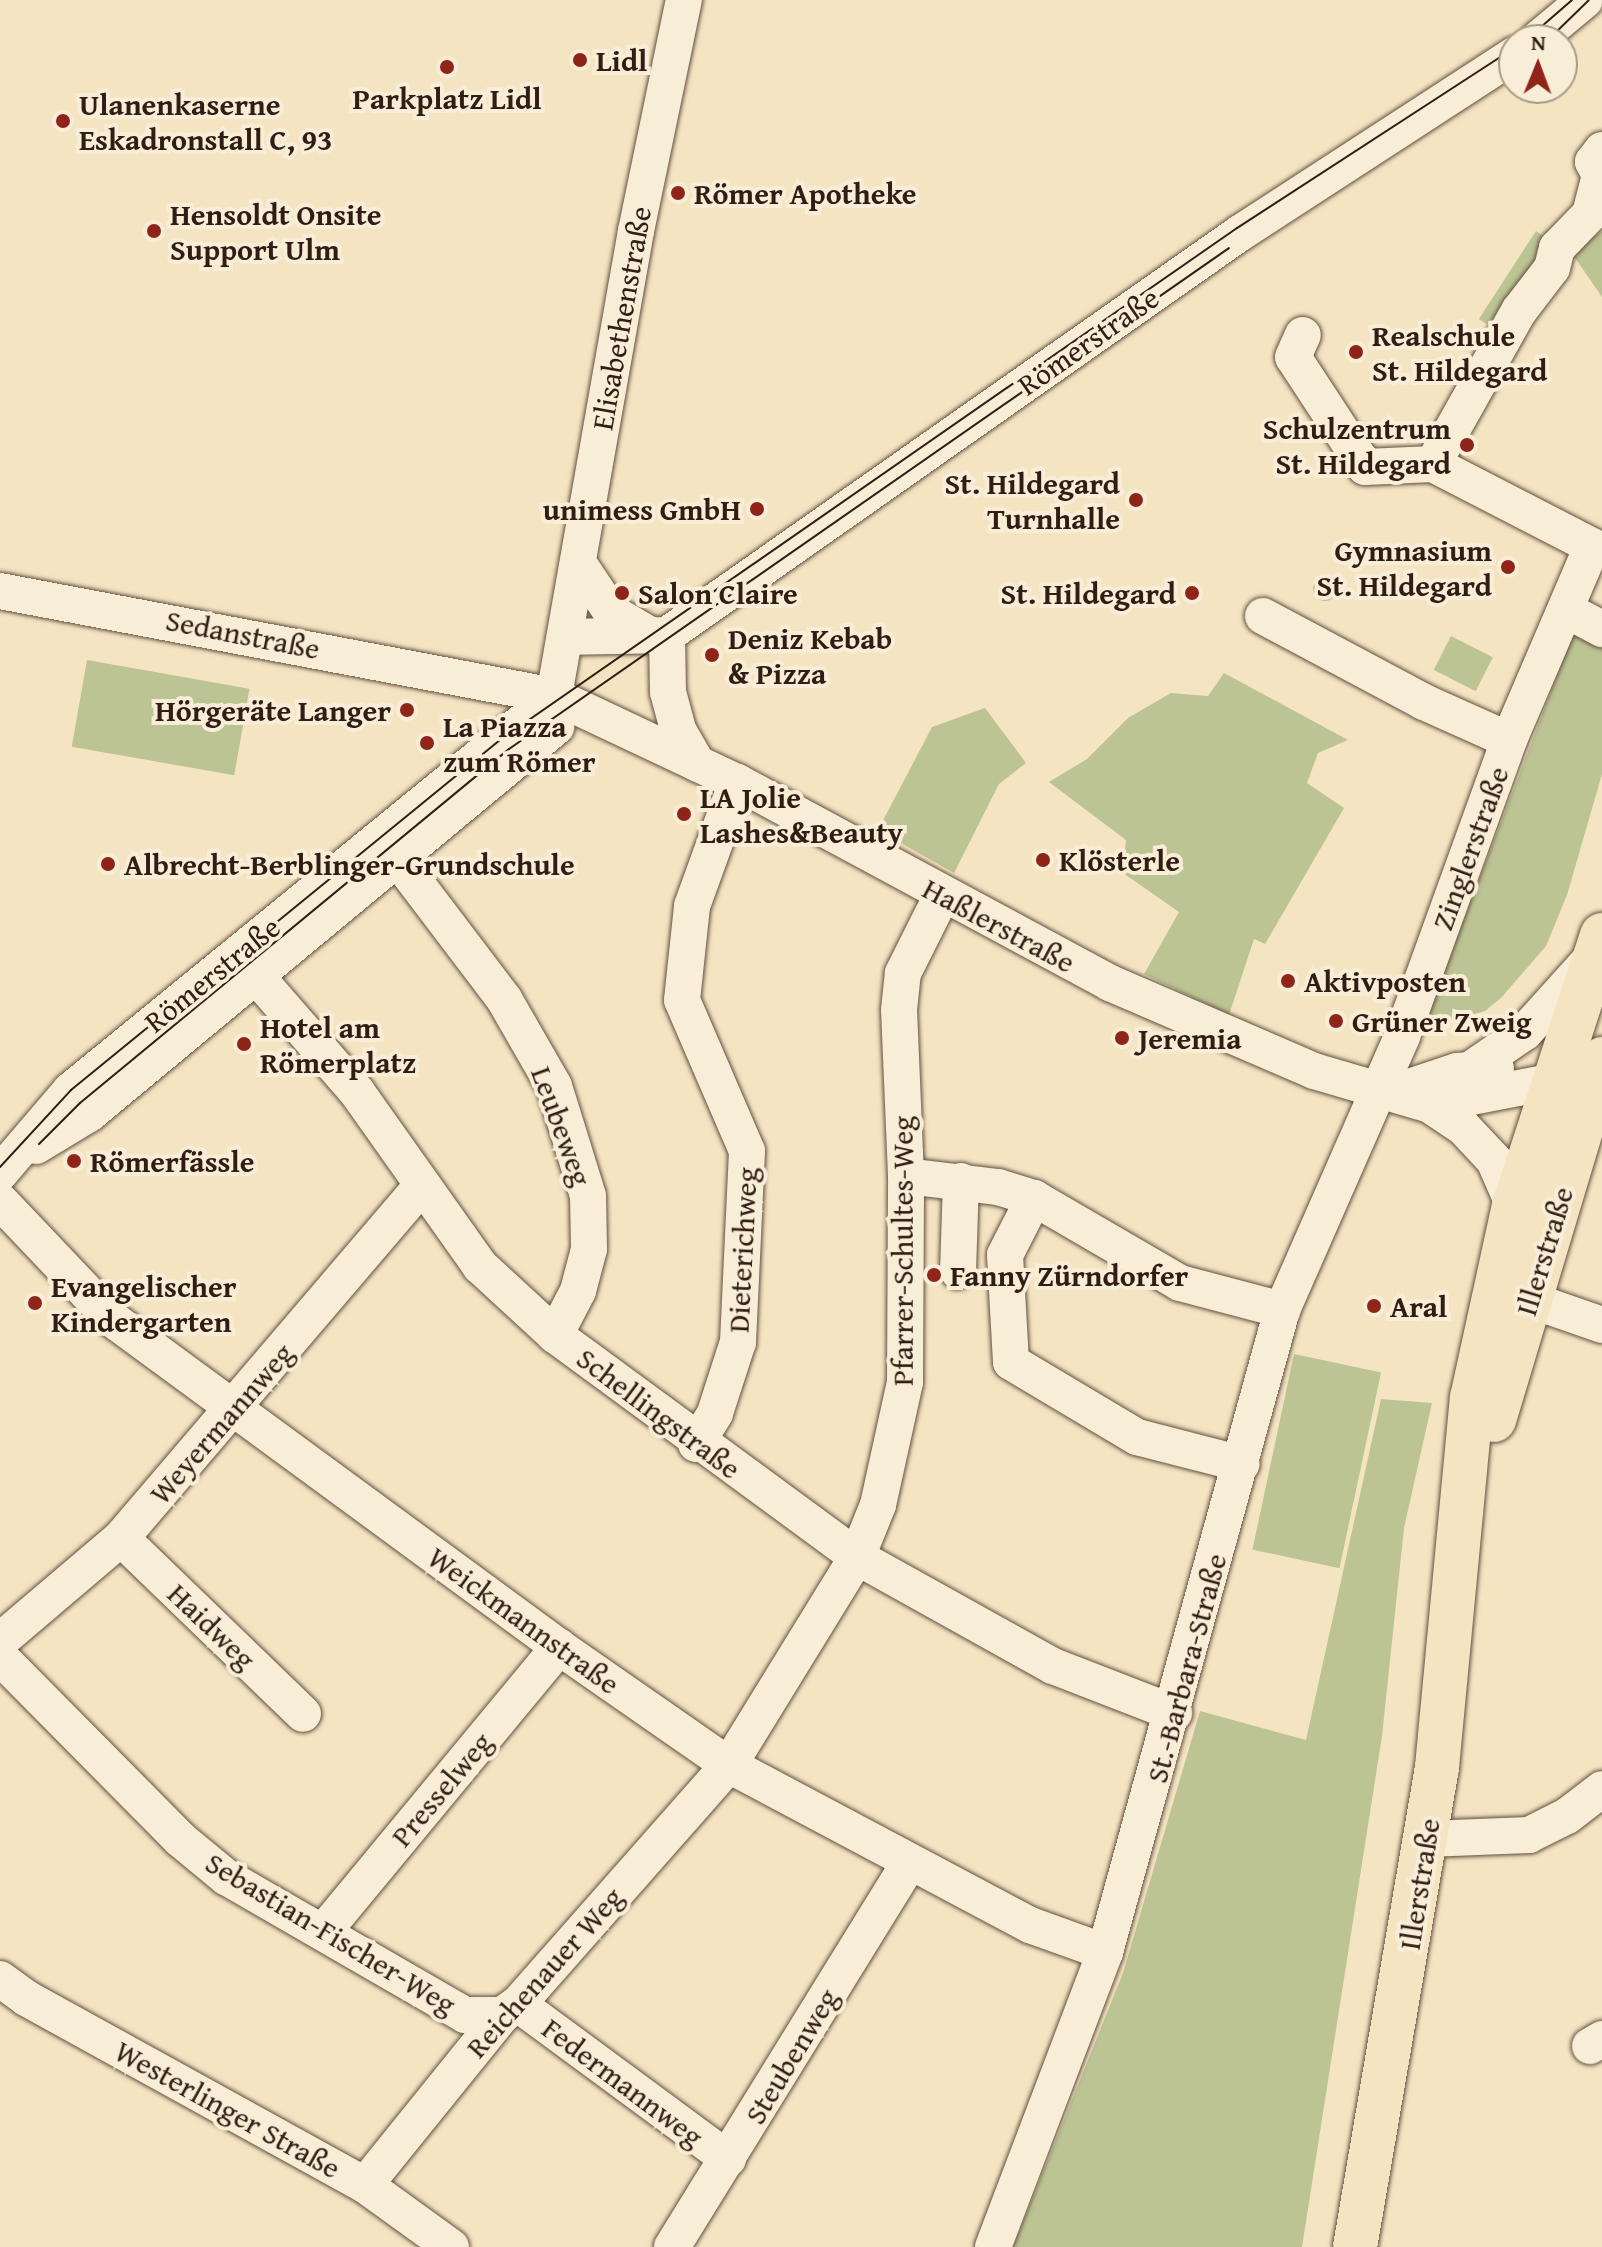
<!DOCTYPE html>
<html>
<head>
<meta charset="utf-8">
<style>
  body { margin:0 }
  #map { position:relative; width:1602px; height:2247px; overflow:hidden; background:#f5e4c2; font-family:"Gentium Book Plus",serif }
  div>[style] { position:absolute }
  .green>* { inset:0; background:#bcc493; transform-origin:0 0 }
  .round { border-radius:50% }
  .roads { filter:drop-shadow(0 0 2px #624f40) drop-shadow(0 0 2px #624f40) }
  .minor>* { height:36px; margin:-18px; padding:0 18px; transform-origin:18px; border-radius:18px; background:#f8edd7 }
  .major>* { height:44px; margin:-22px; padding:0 22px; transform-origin:22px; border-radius:22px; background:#f5e4c2 }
  .tram>* { height:2px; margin:-1px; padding:0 1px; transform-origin:1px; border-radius:1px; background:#311d14 }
  .dots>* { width:22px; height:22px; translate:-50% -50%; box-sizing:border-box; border:4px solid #f8edd7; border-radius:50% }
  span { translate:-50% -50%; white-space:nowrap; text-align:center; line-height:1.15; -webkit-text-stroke:8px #f8edd7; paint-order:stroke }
  .poi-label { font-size:30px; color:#311d14; font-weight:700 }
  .left { translate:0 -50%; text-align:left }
  .right { translate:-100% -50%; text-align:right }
  .street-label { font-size:30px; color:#311d14 }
  .north { position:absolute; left:1498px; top:24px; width:80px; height:80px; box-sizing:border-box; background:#f8edd7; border:2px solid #a89a89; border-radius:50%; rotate:1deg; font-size:22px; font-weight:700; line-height:32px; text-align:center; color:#311d14 }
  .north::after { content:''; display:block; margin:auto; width:28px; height:36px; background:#8f2418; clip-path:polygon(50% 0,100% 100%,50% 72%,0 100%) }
</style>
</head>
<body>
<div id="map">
  <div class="green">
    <i style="left:1536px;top:231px;width:20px;height:105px;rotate:33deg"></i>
    <i style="clip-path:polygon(1602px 231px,1602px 297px,1571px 252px)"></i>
    <i class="round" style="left:1313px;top:577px;width:24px;height:24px"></i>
    <i style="clip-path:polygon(1575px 629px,1602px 643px,1602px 774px,1567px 895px,1546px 946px,1501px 998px,1485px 1011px,1422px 1029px)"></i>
    <i style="left:1451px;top:636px;width:47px;height:38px;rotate:27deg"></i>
    <i style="left:87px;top:660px;width:165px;height:88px;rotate:10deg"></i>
    <i style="clip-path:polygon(1224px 673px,1348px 740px,1318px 753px,1307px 783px,1344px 808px,1265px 944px,1254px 939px,1229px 1015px,1144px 974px,1179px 912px,1123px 873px,1126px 840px,1049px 782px,1087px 759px,1128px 718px,1171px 693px,1208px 696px)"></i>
    <i style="clip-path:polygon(985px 708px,1026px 763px,999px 784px,954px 873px,878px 830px,932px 727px)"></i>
    <i style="left:1294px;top:1354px;width:89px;height:200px;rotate:12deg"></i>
    <i style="clip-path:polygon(1381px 1399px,1432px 1403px,1404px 1528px,1382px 1736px,1302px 2247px,1013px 2247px,1123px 1973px,1200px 1711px,1306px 1740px)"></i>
  </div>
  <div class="roads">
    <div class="minor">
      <i style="left:1537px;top:40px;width:62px;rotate:-39.8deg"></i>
      <i style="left:1433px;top:464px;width:176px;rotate:-60.7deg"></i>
      <i style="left:1519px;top:311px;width:54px;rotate:-52.5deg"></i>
      <i style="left:1552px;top:268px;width:21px;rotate:-76deg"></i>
      <i style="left:1557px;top:248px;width:47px;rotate:-45.9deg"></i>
      <i style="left:1590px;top:214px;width:40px;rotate:-75.6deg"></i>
      <i style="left:1600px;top:175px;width:15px;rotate:-118deg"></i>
      <i style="left:1593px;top:162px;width:15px;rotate:-53deg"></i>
      <i style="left:579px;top:564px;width:58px;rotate:56.3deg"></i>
      <i style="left:611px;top:612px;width:42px;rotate:30.3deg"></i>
      <i style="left:0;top:591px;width:564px;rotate:10.73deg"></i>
      <i style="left:554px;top:696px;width:202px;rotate:25.2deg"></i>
      <i style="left:737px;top:782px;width:424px;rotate:28.3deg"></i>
      <i style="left:1110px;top:983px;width:222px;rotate:23.3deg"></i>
      <i style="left:1314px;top:1071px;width:121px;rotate:16.3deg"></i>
      <i style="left:1430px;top:1105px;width:149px;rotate:-10.9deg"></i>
      <i style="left:1566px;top:610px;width:41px;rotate:27.8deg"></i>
      <i style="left:1263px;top:616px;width:183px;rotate:28.1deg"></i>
      <i style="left:1424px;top:702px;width:93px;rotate:24.1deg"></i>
      <i style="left:667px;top:635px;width:700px;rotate:-35.05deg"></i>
      <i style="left:1240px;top:233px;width:327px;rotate:-33deg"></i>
      <i style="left:667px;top:635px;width:57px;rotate:89deg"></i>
      <i style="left:668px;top:692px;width:39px;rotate:75deg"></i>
      <i style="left:678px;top:730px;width:39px;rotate:60deg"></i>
      <i style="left:565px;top:637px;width:102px;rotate:-1.1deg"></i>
      <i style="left:397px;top:858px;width:177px;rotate:52.8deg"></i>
      <i style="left:504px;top:999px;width:100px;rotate:60.1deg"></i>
      <i style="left:554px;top:1086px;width:115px;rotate:72.8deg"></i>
      <i style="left:588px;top:1196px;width:53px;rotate:88.9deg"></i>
      <i style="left:589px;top:1249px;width:43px;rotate:104.7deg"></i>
      <i style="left:578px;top:1291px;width:50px;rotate:117.6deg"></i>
      <i style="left:256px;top:976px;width:154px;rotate:49deg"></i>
      <i style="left:357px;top:1092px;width:213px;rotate:54.7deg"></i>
      <i style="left:480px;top:1266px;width:102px;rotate:42.6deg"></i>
      <i style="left:555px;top:1335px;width:375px;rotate:36.3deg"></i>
      <i style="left:857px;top:1557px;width:224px;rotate:29.1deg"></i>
      <i style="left:1053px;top:1666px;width:130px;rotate:21.2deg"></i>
      <i style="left:1474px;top:1067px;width:62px;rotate:-34.5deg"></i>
      <i style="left:1525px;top:1032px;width:96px;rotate:-48deg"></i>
      <i style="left:1394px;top:1092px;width:66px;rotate:-18.4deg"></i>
      <i style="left:1457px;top:1071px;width:39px;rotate:-4deg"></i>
      <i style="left:1430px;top:1105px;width:40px;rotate:34deg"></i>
      <i style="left:1463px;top:1127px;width:45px;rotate:46.8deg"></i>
      <i style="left:1494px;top:1160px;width:50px;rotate:66.5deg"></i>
      <i style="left:36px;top:1146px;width:62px;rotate:-31.1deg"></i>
      <i style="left:89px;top:1114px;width:607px;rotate:-39.65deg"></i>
      <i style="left:0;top:1173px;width:109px;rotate:-49.5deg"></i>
      <i style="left:71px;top:1090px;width:623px;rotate:-39.21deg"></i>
      <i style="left:554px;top:696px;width:472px;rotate:-80deg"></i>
      <i style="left:636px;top:231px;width:236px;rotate:-78.3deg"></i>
      <i style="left:906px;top:1176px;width:93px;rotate:6.8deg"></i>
      <i style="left:998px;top:1187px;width:38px;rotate:17deg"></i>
      <i style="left:1034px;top:1198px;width:169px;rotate:30.2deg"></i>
      <i style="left:1180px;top:1283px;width:106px;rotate:14.8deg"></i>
      <i style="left:1034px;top:1198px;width:64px;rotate:117deg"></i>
      <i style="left:1005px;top:1255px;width:107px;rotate:86.8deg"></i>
      <i style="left:1011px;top:1362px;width:147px;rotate:30.8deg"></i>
      <i style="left:1137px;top:1437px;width:108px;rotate:14.4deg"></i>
      <i style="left:0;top:1201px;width:163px;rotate:46.5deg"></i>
      <i style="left:112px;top:1319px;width:554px;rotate:36.27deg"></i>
      <i style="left:559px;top:1647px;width:207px;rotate:34.8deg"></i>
      <i style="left:729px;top:1765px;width:341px;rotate:28deg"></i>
      <i style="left:1030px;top:1925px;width:80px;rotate:19.8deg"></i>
      <i style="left:958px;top:1271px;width:90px;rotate:-88.1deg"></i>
      <i style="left:1530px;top:1300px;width:76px;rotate:19.1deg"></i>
      <i style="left:696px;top:1444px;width:36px;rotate:-58deg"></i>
      <i style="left:715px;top:1413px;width:75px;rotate:-72.1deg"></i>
      <i style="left:738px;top:1342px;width:191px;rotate:-87.3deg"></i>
      <i style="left:747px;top:1151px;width:164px;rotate:-113.3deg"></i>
      <i style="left:682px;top:1000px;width:95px;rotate:-83.9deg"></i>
      <i style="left:692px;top:906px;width:132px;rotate:-70.1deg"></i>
      <i style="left:121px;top:1538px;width:253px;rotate:44deg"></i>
      <i style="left:0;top:1641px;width:159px;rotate:-40.4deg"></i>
      <i style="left:121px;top:1538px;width:464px;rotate:-49.5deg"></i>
      <i style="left:0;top:1657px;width:256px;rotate:45.3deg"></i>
      <i style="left:180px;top:1839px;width:60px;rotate:39.6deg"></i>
      <i style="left:226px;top:1877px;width:276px;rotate:30deg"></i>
      <i style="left:465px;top:2015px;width:37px"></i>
      <i style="left:1427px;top:1839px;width:102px;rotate:-2.2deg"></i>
      <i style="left:1529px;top:1835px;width:42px;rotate:-26.6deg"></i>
      <i style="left:1567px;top:1816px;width:44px;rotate:-37.6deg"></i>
      <i style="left:324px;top:1931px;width:369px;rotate:-50.4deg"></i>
      <i style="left:0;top:1979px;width:32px;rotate:36deg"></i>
      <i style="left:26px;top:1998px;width:387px;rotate:28.9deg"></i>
      <i style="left:365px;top:2185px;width:106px;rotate:35.8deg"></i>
      <i style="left:518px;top:2004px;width:261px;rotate:36.4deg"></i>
      <i style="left:1590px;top:2046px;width:14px;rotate:-30deg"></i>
      <i style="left:365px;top:2185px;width:218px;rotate:-51.1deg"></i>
      <i style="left:502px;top:2015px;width:19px;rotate:-35deg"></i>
      <i style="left:518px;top:2004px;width:319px;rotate:-48.6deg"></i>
      <i style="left:729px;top:1765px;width:244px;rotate:-58.4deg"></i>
      <i style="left:857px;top:1557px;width:56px;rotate:-68deg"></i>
      <i style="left:878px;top:1505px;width:126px;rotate:-77.6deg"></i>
      <i style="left:905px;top:1382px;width:206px;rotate:-89.7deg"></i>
      <i style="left:906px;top:1176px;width:166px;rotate:-92.4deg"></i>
      <i style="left:899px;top:1010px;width:37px;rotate:-84deg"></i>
      <i style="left:903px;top:973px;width:87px;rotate:-63.4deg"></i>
      <i style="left:672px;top:2247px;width:450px;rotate:-58.3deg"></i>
      <i style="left:993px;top:2247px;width:316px;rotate:-69.2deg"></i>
      <i style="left:1105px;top:1952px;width:666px;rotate:-74.59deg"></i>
      <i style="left:1282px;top:1310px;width:299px;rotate:-66.3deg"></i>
      <i style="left:1402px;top:1036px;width:315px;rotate:-70.1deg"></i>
      <i style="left:1509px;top:740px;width:211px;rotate:-66.8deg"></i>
      <i style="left:1592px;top:546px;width:179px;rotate:-152.7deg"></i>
      <i style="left:1433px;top:464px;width:68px;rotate:177.5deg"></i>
      <i style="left:1365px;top:467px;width:131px;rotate:-123.2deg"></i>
      <i style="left:1293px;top:357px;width:24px;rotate:-66deg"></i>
    </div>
    <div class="major">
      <i style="left:1494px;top:1420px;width:377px;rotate:-73.3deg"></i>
      <i style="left:1355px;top:2247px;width:487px;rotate:-80.3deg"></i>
      <i style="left:1437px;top:1767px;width:371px;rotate:-84.6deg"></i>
      <i style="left:1472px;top:1398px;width:197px;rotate:-77.7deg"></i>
      <i style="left:1514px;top:1206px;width:285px;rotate:-72deg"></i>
    </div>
  </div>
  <div class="tram">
    <i style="left:1550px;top:38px;width:54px;rotate:-44.3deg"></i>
    <i style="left:1526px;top:40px;width:61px;rotate:-41deg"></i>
    <i style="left:39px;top:1144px;width:58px;rotate:-45deg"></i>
    <i style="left:80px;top:1103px;width:556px;rotate:-39.53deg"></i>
    <i style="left:509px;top:749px;width:877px;rotate:-34.83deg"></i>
    <i style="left:0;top:1167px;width:105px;rotate:-47.3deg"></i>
    <i style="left:71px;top:1090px;width:554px;rotate:-39.21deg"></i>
    <i style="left:500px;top:740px;width:897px;rotate:-34.79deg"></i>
    <i style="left:1237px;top:228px;width:330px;rotate:-33deg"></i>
  </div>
  <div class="dots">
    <i style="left:580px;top:60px;background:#8f2418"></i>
    <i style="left:447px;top:67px;background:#8f2418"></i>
    <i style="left:63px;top:121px;background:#8f2418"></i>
    <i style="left:678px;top:193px;background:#8f2418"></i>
    <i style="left:154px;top:231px;background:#8f2418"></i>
    <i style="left:1356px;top:352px;background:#8f2418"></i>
    <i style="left:1467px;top:445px;background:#8f2418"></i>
    <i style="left:1136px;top:500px;background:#8f2418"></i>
    <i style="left:757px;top:509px;background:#8f2418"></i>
    <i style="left:1508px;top:567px;background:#8f2418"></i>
    <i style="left:622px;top:593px;background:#8f2418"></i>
    <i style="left:1192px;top:593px;background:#8f2418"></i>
    <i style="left:712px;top:655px;background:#8f2418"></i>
    <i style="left:407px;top:710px;background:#8f2418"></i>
    <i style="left:427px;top:743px;background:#8f2418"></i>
    <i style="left:684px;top:814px;background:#8f2418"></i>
    <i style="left:1043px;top:860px;background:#8f2418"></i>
    <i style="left:108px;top:864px;background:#8f2418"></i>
    <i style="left:1288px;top:981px;background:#8f2418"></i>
    <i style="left:1336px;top:1021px;background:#8f2418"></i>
    <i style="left:1122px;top:1038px;background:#8f2418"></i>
    <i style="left:244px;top:1044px;background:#8f2418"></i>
    <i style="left:74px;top:1161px;background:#8f2418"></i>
    <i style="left:934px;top:1275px;background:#8f2418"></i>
    <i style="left:35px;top:1303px;background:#8f2418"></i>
    <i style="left:1374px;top:1306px;background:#8f2418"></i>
  </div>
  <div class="poi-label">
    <span class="left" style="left:596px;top:60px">Lidl</span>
    <span style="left:447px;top:98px">Parkplatz Lidl</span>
    <span class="left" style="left:79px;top:121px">Ulanenkaserne<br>Eskadronstall C, 93</span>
    <span class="left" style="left:694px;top:193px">Römer Apotheke</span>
    <span class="left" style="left:170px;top:231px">Hensoldt Onsite<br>Support Ulm</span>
    <span class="left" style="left:1372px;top:352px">Realschule<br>St. Hildegard</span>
    <span class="right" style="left:1451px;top:445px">Schulzentrum<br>St. Hildegard</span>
    <span class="right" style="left:1120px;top:500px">St. Hildegard<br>Turnhalle</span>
    <span class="right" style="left:741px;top:509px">unimess GmbH</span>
    <span class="right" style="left:1492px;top:567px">Gymnasium<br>St. Hildegard</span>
    <span class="left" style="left:638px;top:593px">Salon Claire</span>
    <span class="right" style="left:1176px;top:593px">St. Hildegard</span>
    <span class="left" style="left:728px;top:655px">Deniz Kebab<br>&amp; Pizza</span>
    <span class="right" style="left:391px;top:710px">Hörgeräte Langer</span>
    <span class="left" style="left:443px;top:743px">La Piazza<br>zum Römer</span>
    <span class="left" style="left:700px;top:814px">LA Jolie<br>Lashes&amp;Beauty</span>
    <span class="left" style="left:1059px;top:860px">Klösterle</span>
    <span class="left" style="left:124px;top:864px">Albrecht-Berblinger-Grundschule</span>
    <span class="left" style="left:1304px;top:981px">Aktivposten</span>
    <span class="left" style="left:1352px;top:1021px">Grüner Zweig</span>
    <span class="left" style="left:260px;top:1044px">Hotel am<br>Römerplatz</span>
    <span class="left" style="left:1138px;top:1038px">Jeremia</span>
    <span class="left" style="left:90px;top:1161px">Römerfässle</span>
    <span class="left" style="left:950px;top:1275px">Fanny Zürndorfer</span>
    <span class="left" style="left:51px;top:1303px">Evangelischer<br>Kindergarten</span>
    <span class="left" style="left:1390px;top:1306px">Aral</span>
  </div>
  <div class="street-label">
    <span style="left:621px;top:318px;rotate:-80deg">Elisabethenstraße</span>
    <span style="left:1088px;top:341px;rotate:-35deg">Römerstraße</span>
    <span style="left:243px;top:634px;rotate:11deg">Sedanstraße</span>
    <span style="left:1470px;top:848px;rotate:-70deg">Zinglerstraße</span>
    <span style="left:999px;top:925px;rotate:28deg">Haßlerstraße</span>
    <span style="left:212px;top:974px;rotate:-39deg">Römerstraße</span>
    <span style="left:562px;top:1126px;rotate:70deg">Leubeweg</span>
    <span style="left:742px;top:1250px;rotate:-87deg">Dieterichweg</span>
    <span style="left:902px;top:1251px;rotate:-90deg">Pfarrer-Schultes-Weg</span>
    <span style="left:1544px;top:1251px;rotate:-73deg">Illerstraße</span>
    <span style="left:659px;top:1413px;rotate:37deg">Schellingstraße</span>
    <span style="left:221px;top:1423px;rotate:-49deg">Weyermannweg</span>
    <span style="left:524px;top:1620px;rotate:36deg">Weickmannstraße</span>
    <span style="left:212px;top:1626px;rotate:44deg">Haidweg</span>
    <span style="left:1186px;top:1668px;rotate:-75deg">St.-Barbara-Straße</span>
    <span style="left:441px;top:1789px;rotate:-50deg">Presselweg</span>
    <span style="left:1419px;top:1884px;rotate:-81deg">Illerstraße</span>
    <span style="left:331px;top:1933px;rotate:31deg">Sebastian-Fischer-Weg</span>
    <span style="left:544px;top:1972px;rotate:-48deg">Reichenauer Weg</span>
    <span style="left:791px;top:2056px;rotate:-59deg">Steubenweg</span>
    <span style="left:623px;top:2082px;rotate:37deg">Federmannweg</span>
    <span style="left:228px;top:2109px;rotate:29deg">Westerlinger Straße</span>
  </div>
  <div class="north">N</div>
</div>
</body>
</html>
